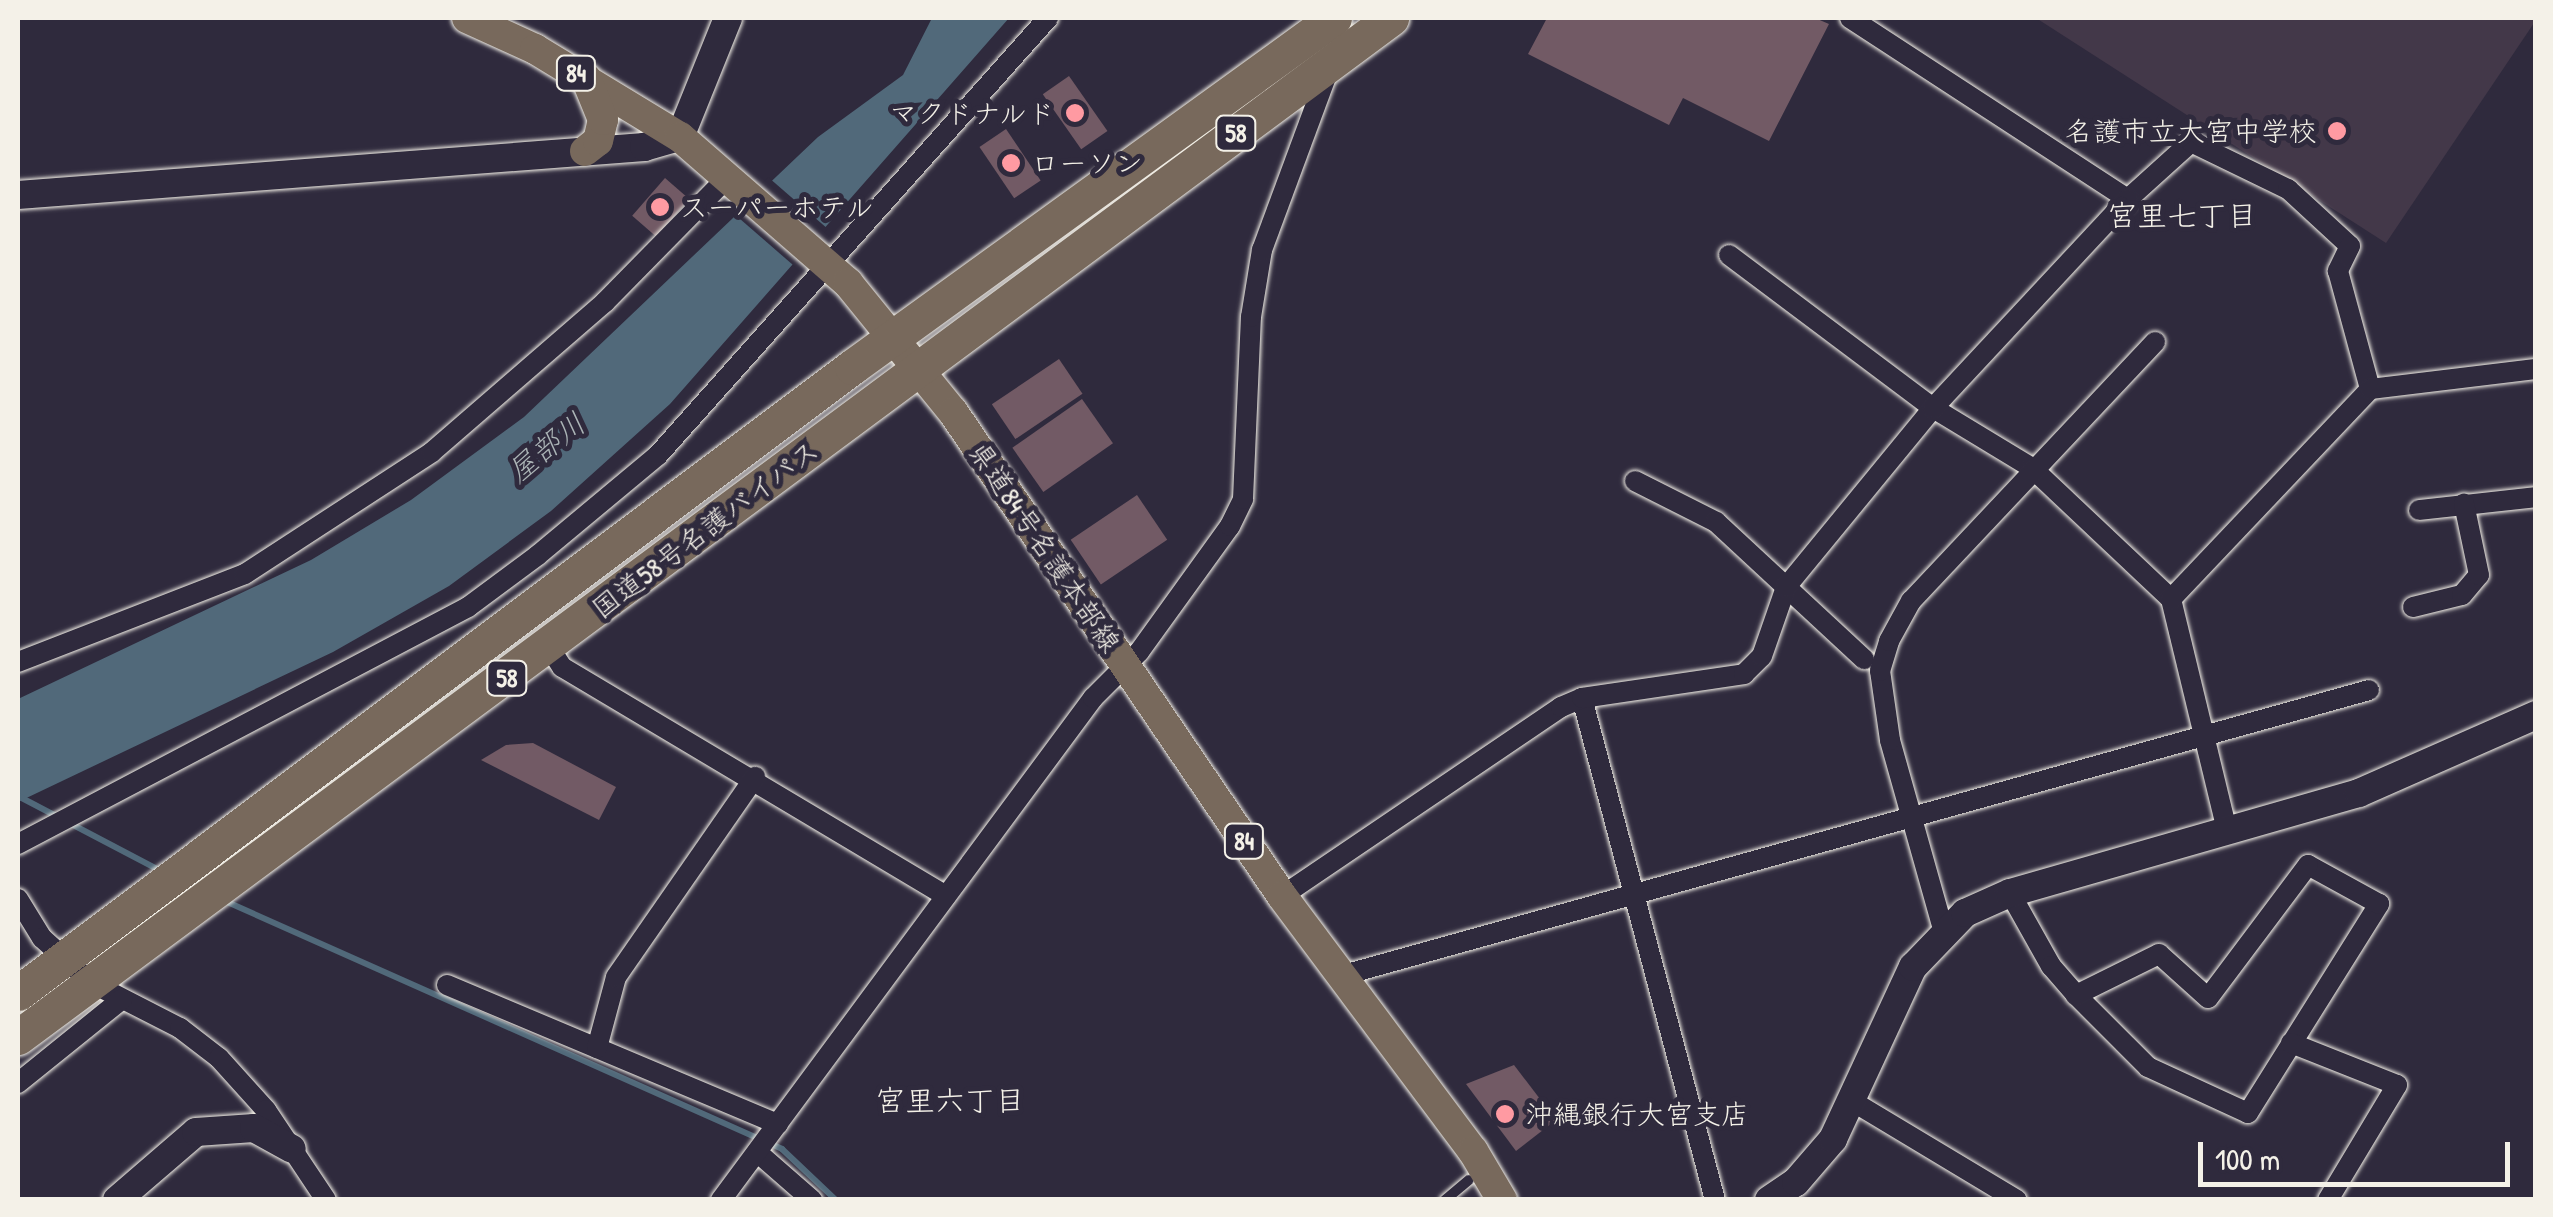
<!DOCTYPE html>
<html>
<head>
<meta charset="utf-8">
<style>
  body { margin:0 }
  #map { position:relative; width:2553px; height:1217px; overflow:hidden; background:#2f2a3d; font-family:"Patrick Hand","Klee One",sans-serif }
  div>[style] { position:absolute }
  .built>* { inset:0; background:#433849 }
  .water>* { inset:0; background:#51697a }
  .pier>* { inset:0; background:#2f2a3d; transform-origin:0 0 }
  .stream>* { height:6px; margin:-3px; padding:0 3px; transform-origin:3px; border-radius:3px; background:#51697a }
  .building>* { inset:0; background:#725a65; transform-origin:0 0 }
  .roads { filter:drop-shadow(0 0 2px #f4f1e8) drop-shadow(0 0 2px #f4f1e8) }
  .lane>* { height:10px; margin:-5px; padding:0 5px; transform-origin:5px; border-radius:5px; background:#2f2a3d }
  .street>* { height:20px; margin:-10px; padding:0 10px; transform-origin:10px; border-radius:10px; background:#2f2a3d }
  .secondary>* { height:28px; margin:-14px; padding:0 14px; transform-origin:14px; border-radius:14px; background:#2f2a3d }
  .primary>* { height:30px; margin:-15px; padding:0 15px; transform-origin:15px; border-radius:15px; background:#78695c }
  .highway>* { height:35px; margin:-17.5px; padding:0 17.5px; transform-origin:17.5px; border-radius:17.5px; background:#78695c }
  .dots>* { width:28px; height:28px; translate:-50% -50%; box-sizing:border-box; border:5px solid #2f2a3d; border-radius:50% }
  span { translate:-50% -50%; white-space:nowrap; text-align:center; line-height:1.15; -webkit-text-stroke:10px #2f2a3d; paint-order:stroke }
  .shield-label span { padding:2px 8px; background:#2f2a3d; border:2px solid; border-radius:8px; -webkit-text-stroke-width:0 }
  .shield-label { font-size:25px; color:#f4f1e8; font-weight:700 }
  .poi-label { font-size:28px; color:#f4f1e8 }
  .right { translate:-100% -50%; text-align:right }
  .left { translate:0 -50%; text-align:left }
  .street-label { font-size:28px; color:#f4f1e8 }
  .neighbourhood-label { font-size:30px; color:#f4f1e8 }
  .water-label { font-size:30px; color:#abb4b6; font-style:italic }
  .frame { position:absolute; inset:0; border:20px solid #f4f1e8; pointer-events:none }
  .scale { position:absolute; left:2198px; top:1142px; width:312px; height:45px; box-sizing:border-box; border:5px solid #f4f1e8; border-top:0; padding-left:12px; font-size:30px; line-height:35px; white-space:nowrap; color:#f4f1e8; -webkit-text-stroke:8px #2f2a3d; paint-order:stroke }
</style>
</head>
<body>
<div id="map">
  <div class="built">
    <i style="clip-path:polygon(2036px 18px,2535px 18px,2536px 20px,2386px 243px)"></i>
  </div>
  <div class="water">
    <i style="clip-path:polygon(932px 18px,1009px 18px,670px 404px,551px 511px,449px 586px,333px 652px,18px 802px,18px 699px,311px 560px,411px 500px,524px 417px,818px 137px,903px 75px)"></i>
  </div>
  <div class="pier">
    <i style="left:768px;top:177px;width:79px;height:50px;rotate:41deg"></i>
  </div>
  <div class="stream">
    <i style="left:18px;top:796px;width:159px;rotate:27.7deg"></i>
    <i style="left:225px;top:901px;width:610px;rotate:24deg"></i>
    <i style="left:782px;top:1149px;width:74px;rotate:43.4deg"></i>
  </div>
  <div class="building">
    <i style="clip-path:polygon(1547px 18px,1815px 18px,1829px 24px,1769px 141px,1683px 98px,1669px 125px,1528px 54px)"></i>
    <i style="left:1069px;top:76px;width:67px;height:32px;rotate:55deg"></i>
    <i style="left:1006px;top:129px;width:62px;height:32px;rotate:56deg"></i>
    <i style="left:665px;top:178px;width:32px;height:50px;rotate:41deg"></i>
    <i style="left:1059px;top:359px;width:42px;height:81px;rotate:56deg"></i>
    <i style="left:1082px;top:399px;width:54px;height:85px;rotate:55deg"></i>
    <i style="left:1137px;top:495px;width:54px;height:80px;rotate:56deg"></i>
    <i style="clip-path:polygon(533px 743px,616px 787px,599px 820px,481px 760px,506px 745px)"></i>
    <i style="clip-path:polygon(1514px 1065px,1556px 1120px,1516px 1151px,1466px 1084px)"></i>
  </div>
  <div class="roads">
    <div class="lane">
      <i style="left:1445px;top:1200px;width:31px;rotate:-40deg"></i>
    </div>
    <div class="street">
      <i style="left:1850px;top:18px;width:332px;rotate:33.1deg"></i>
      <i style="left:2128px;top:199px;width:85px;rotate:-42.1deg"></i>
      <i style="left:2191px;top:142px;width:108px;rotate:25.9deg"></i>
      <i style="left:2288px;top:189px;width:84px;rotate:42.6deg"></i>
      <i style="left:2350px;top:246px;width:28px;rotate:116deg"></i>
      <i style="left:2338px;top:271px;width:122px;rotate:74.8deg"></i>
      <i style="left:1729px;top:255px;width:255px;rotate:36.9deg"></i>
      <i style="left:1933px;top:408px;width:116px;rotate:31.2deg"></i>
      <i style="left:2032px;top:468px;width:191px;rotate:43.3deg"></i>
      <i style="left:2171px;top:599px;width:239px;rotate:76.4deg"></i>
      <i style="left:1635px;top:481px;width:91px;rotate:26.8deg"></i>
      <i style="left:1716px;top:522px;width:202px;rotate:42.8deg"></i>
      <i style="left:2419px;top:510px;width:118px;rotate:-6.3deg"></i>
      <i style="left:2171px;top:599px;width:289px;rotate:-46.5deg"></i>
      <i style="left:2370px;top:389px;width:167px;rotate:-6.9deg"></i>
      <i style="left:2413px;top:607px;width:50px;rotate:-13.8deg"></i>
      <i style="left:2462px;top:595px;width:26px;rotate:-50deg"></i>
      <i style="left:2479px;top:575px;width:73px;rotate:-101.9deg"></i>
      <i style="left:549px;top:647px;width:24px;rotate:57deg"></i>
      <i style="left:562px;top:667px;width:447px;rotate:30.8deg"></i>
      <i style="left:18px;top:662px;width:243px;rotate:-21.2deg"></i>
      <i style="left:245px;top:574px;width:223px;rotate:-33.1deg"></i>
      <i style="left:432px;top:452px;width:229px;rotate:-40.9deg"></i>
      <i style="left:605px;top:302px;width:177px;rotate:-45.5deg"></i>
      <i style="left:1582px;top:698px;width:519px;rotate:75.16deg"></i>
      <i style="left:18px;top:844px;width:509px;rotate:-27.77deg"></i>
      <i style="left:468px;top:607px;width:87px;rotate:-36.6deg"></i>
      <i style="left:538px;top:555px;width:156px;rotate:-39.8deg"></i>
      <i style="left:658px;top:455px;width:586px;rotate:-48.25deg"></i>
      <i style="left:2010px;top:893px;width:84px;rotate:60.7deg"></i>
      <i style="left:2051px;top:966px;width:38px;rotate:49deg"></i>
      <i style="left:2076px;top:995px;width:102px;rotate:45deg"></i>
      <i style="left:2148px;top:1067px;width:110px;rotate:24.7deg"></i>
      <i style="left:2248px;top:1113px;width:247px;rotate:-57.9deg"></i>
      <i style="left:2379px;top:904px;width:81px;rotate:-151.2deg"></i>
      <i style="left:2308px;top:865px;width:166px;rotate:126.9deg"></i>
      <i style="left:2208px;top:998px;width:66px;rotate:-138.1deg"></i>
      <i style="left:2159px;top:954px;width:93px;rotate:153.7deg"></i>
      <i style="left:1282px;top:896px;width:337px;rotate:-34.1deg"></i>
      <i style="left:1561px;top:707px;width:23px;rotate:-23deg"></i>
      <i style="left:1582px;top:698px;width:164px;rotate:-8.4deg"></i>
      <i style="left:1744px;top:674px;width:25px;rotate:-45deg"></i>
      <i style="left:1762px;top:656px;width:73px;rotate:-70.8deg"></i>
      <i style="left:1786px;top:587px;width:232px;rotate:-50.6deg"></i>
      <i style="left:1933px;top:408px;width:286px;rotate:-47deg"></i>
      <i style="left:18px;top:899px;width:46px;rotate:58.4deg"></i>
      <i style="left:42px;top:938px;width:67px;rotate:42deg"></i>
      <i style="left:92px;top:983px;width:99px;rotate:27.1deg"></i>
      <i style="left:180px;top:1028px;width:49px;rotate:37.6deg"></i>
      <i style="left:219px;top:1058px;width:70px;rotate:47.9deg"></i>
      <i style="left:266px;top:1110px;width:108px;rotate:56.3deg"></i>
      <i style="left:1943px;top:929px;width:196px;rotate:-105.7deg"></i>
      <i style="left:1890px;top:740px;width:70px;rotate:-98.2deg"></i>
      <i style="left:1880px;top:671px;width:31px;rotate:-73deg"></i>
      <i style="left:1889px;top:641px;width:46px;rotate:-61.2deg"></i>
      <i style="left:1911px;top:601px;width:356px;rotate:-46.7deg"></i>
      <i style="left:1340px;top:976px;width:1068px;rotate:-15.53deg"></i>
      <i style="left:447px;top:985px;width:359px;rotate:22.8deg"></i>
      <i style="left:2291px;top:1043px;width:114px;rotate:21.6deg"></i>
      <i style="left:2397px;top:1085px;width:134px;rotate:121deg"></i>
      <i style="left:597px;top:1048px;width:73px;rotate:-75deg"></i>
      <i style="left:616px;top:977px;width:244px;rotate:-55.2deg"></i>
      <i style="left:18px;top:1083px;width:134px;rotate:-38.9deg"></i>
      <i style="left:1852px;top:1101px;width:192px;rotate:31deg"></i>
      <i style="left:757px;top:1152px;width:73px;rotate:41.1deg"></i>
      <i style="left:721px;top:1200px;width:625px;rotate:-53.46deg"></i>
      <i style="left:1093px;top:698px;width:65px;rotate:-45deg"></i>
      <i style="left:1139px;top:652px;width:155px;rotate:-54.2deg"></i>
      <i style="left:1230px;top:526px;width:30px;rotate:-64deg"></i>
      <i style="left:1243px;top:499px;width:182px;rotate:-87.5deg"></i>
      <i style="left:1251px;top:317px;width:68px;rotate:-80.7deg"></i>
      <i style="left:1262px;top:250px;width:193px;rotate:-69.7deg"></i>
    </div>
    <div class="secondary">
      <i style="left:18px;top:195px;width:628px;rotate:-4.38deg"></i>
      <i style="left:644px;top:147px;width:37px;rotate:-16deg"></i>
      <i style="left:680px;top:137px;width:128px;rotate:-68deg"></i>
      <i style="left:117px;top:1200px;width:104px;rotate:-40.7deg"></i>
      <i style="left:196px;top:1132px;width:58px;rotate:-3.9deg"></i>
      <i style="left:254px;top:1128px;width:43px;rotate:28.9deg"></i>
      <i style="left:1769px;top:1200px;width:32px;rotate:-34deg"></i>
      <i style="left:1796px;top:1182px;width:57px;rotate:-49.3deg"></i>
      <i style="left:1833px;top:1139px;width:190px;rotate:-65.1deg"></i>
      <i style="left:1913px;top:967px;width:75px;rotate:-46.1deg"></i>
      <i style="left:1965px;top:913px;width:49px;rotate:-24deg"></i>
      <i style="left:2010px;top:893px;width:363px;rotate:-16deg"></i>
      <i style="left:2359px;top:793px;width:193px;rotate:-23.8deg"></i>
    </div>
    <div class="primary">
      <i style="left:467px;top:18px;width:75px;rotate:24.5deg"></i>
      <i style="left:535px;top:49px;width:170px;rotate:31.3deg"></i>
      <i style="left:680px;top:137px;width:223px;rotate:41deg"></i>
      <i style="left:848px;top:283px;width:166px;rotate:50.9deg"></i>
      <i style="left:953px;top:412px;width:585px;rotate:55.79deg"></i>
      <i style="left:1282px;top:896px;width:319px;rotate:53.2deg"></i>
      <i style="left:1473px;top:1151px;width:57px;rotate:59.4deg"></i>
      <i style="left:585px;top:151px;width:16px;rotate:-38deg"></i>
      <i style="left:598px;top:141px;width:22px;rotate:-77deg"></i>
      <i style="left:603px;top:120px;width:45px;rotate:-112deg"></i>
    </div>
    <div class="highway">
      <i style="left:18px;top:993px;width:1043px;rotate:-36.89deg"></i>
      <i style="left:852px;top:367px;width:595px;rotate:-35.91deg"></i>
      <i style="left:18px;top:1037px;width:1710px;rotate:-36.58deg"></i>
    </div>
  </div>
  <div class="dots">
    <i style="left:1075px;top:113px;background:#ff9aa2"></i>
    <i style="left:2337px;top:131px;background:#ff9aa2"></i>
    <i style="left:1011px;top:163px;background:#ff9aa2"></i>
    <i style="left:660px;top:207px;background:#ff9aa2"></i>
    <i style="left:1505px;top:1114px;background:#ff9aa2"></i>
  </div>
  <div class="shield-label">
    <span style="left:576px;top:73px">84</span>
    <span style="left:1236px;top:133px">58</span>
    <span style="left:507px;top:678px">58</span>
    <span style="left:1244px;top:841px">84</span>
  </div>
  <div class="poi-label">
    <span class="right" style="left:1055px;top:113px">マクドナルド</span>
    <span class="right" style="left:2317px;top:131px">名護市立大宮中学校</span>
    <span class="left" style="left:1031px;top:163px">ローソン</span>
    <span class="left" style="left:680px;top:207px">スーパーホテル</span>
    <span class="left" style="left:1525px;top:1114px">沖縄銀行大宮支店</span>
  </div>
  <div class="street-label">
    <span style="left:705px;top:529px;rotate:-37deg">国道58号名護バイパス</span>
    <span style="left:1045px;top:547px;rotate:56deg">県道84号名護本部線</span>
  </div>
  <div class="neighbourhood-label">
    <span style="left:2182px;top:215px">宮里七丁目</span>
    <span style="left:950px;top:1100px">宮里六丁目</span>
  </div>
  <div class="water-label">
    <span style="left:546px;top:447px;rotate:-39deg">屋部川</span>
  </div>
  <div class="frame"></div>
  <div class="scale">100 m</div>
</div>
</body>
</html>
